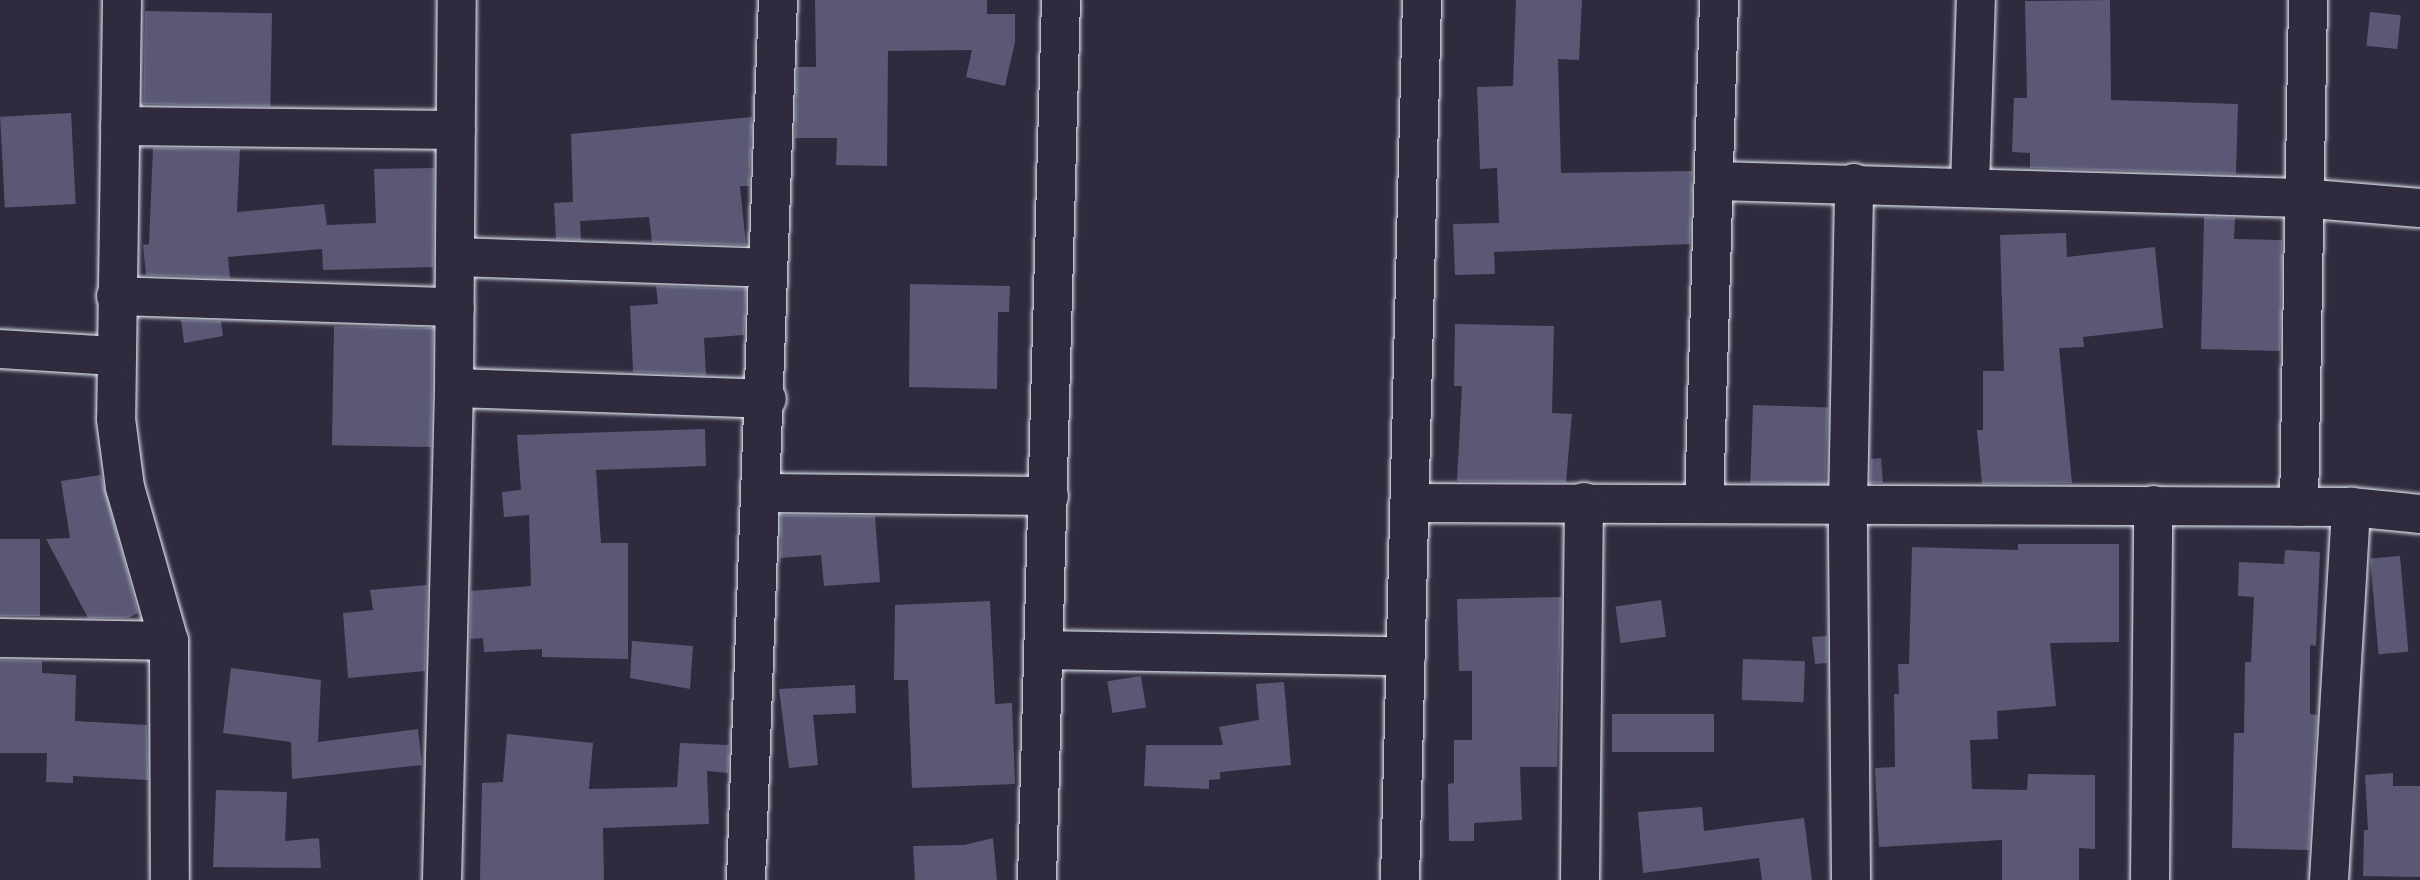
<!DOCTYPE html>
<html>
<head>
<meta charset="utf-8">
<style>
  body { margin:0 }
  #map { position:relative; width:2420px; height:880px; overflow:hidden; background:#2f2a3d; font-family:Itim,sans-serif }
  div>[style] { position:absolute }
  .building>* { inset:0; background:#5a5875; transform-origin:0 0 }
  .roads { filter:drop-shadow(0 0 2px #e8f1f8) drop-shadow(0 0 2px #e8f1f8) }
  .minor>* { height:38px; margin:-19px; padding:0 19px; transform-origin:19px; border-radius:19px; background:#2f2a3d }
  span { translate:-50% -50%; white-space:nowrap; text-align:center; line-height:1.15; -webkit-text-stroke:5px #2f2a3d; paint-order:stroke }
</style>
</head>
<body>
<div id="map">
  <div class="building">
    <i style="clip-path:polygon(815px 0,987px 0,987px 14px,1015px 14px,1015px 42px,1005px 86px,966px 77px,972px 50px,888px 51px,887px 166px,836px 165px,837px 138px,795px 138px,797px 67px,816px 67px)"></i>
    <i style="clip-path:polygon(1516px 0,1582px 0,1579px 60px,1558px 59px,1561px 173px,1692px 171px,1690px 244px,1494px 252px,1495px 274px,1455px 275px,1453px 224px,1499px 223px,1497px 168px,1480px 169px,1477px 87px,1513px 86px)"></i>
    <i style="clip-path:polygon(2110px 0,2111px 100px,2238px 104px,2236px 174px,2030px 168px,2030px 153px,2012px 152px,2014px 98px,2027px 98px,2025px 1px)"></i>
    <i style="left:145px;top:11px;width:127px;height:93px;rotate:1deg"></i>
    <i style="left:2370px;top:12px;width:31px;height:34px;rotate:6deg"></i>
    <i style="left:71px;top:113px;width:91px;height:71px;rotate:87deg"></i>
    <i style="clip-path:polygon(752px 117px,749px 186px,740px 186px,746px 245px,652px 242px,649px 217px,580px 221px,581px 240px,556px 239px,554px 203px,573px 202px,571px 134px)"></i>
    <i style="clip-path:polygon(153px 148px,240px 149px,237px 212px,324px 204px,327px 225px,376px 223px,374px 169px,434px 168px,433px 267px,323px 270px,322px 249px,228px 257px,230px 278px,146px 275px,143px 245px,149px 244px)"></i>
    <i style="clip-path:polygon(2204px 217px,2235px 218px,2234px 239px,2282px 240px,2280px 351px,2201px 349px)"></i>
    <i style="clip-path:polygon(2066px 233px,2067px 257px,2155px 247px,2163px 328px,2083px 337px,2084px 347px,2059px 348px,2072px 483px,1982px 484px,1977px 430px,1983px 430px,1983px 371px,2004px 371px,2000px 235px)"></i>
    <i style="clip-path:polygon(910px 284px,1010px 286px,1009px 312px,998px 312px,997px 389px,909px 387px)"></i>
    <i style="clip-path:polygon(656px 286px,746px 289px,744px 335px,704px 338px,706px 375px,633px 372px,630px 306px,658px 304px)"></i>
    <i style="clip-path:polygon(181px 320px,221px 321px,223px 336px,184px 343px)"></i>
    <i style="clip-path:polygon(1455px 324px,1554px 326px,1552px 413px,1572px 414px,1566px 482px,1457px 481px,1462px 386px,1454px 386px)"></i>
    <i style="left:433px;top:328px;width:119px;height:99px;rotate:91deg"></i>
    <i style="left:1753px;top:405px;width:75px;height:78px;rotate:2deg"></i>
    <i style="clip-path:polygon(705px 429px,706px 466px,596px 470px,601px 543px,628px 543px,628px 659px,542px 657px,542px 649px,484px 652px,483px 638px,470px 639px,471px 591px,531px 586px,529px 515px,504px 517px,502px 492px,521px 490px,517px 435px)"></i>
    <i style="clip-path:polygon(1881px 458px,1883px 483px,1870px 483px,1871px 459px)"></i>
    <i style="clip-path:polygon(101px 475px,138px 613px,128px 618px,88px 618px,46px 539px,70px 538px,61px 481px)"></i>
    <i style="clip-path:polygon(781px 515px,875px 516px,880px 582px,824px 586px,821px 555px,780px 558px)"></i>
    <i style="left:0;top:539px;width:40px;height:77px"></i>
    <i style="clip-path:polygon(2018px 544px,2119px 544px,2119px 642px,2050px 643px,2056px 706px,1997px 711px,1998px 739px,1970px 740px,1972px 789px,2027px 790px,2028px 774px,2095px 775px,2095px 849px,2079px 848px,2079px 880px,2002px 880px,2002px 840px,1879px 847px,1875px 768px,1895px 767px,1894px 694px,1899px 694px,1898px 664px,1909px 664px,1912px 547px,2018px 550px)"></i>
    <i style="clip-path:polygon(2285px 550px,2320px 552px,2316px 646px,2310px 645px,2310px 714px,2317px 715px,2309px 850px,2232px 848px,2234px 733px,2244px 733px,2245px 662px,2251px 662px,2254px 597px,2238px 596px,2239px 562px,2284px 564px)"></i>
    <i style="left:2400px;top:556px;width:96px;height:30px;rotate:85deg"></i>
    <i style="clip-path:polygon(427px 585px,425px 671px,348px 678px,343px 613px,373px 610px,370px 590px)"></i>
    <i style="clip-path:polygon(1561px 597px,1557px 767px,1520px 767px,1522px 820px,1474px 823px,1474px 841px,1449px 841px,1448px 784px,1454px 783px,1454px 740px,1472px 740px,1472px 671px,1459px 671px,1457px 599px)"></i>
    <i style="left:1661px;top:600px;width:37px;height:46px;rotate:82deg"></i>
    <i style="clip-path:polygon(990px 601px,995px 704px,1012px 703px,1015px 784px,912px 788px,908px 680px,894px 680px,895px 605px)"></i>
    <i style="clip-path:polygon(1827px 636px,1827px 663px,1815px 664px,1812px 637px)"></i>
    <i style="clip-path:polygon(632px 641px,693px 646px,690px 689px,630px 678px)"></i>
    <i style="left:1743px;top:659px;width:62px;height:41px;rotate:2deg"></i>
    <i style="clip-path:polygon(0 660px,42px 661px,42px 673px,76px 675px,75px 721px,147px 725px,148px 780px,73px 776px,73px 783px,46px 782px,47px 753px,0 753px)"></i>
    <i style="clip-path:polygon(231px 668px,321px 680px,318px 742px,418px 729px,422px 765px,292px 779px,291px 742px,223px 733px)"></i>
    <i style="left:1141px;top:676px;width:32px;height:34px;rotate:81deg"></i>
    <i style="clip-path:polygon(1284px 682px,1291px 765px,1220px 772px,1220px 779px,1209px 780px,1209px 789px,1144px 786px,1146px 745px,1223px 745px,1219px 727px,1259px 720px,1256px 684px)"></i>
    <i style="clip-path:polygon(855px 685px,856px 713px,813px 715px,818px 765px,789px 768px,779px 689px)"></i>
    <i style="left:1714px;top:714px;width:38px;height:102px;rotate:90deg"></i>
    <i style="clip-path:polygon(507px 734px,593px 743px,589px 789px,677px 787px,680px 743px,729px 745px,728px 773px,707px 771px,709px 824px,603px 828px,604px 880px,480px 880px,482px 783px,503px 782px)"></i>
    <i style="clip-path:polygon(2393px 773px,2393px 786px,2420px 786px,2420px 877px,2363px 876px,2364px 830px,2368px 830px,2365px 775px)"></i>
    <i style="clip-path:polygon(216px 790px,287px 792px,285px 841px,319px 838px,321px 868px,213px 867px)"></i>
    <i style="clip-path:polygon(1702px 807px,1704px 831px,1804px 818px,1812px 880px,1762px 880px,1759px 858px,1643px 873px,1638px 812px)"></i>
    <i style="clip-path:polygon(993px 838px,997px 880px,915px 880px,913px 846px,964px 845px)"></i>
  </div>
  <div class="roads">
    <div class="minor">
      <i style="left:122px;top:0;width:419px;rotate:90.8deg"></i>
      <i style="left:116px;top:419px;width:69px;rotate:82.5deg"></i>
      <i style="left:125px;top:487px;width:160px;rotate:74.1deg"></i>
      <i style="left:169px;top:641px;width:239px;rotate:89.8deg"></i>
      <i style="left:120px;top:126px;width:336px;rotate:0.7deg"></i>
      <i style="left:1717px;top:181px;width:584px;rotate:1.67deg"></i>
      <i style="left:2301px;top:198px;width:119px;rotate:4.8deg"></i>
      <i style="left:1970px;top:186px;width:186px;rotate:-88.2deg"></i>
      <i style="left:455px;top:257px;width:313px;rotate:2deg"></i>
      <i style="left:116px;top:296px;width:339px;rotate:1.9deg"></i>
      <i style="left:0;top:349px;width:115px;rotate:3.5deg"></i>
      <i style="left:454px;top:388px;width:313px;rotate:2deg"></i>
      <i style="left:763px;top:493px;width:286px;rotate:0.6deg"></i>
      <i style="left:1410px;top:503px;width:941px;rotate:0.24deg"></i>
      <i style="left:2351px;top:507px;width:69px;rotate:5.8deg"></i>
      <i style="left:1704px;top:503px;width:503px;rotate:-88.29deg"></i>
      <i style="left:2299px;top:507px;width:507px;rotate:-88.98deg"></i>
      <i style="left:0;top:638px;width:169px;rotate:1deg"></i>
      <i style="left:1045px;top:650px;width:361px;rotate:1deg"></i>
      <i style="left:442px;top:880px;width:492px;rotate:-88.6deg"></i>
      <i style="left:454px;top:388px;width:388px;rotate:-89.6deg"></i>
      <i style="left:746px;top:880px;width:881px;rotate:-87.92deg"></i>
      <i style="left:1037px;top:880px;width:880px;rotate:-88.44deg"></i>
      <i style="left:1400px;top:880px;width:880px;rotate:-88.57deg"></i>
      <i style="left:1580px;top:880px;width:378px;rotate:-89.4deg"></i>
      <i style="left:1851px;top:880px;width:374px;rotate:-90.5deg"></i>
      <i style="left:1848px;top:506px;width:323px;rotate:-88.9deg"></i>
      <i style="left:2150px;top:880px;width:375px;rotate:-89.5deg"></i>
      <i style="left:2329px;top:880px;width:374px;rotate:-86.6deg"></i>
    </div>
  </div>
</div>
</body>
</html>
